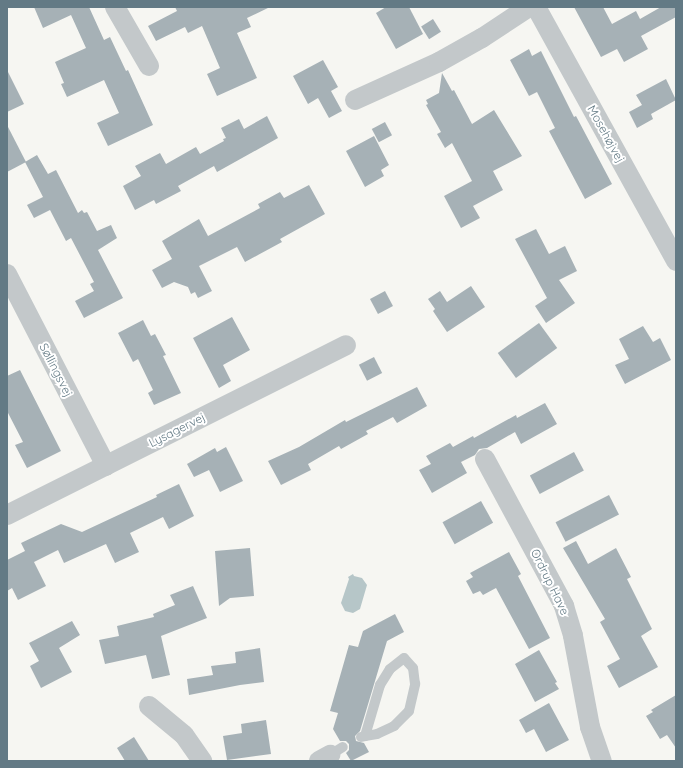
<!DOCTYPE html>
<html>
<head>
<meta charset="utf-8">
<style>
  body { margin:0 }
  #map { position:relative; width:683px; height:768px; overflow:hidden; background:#f6f6f2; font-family:Quicksand,sans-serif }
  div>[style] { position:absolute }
  .water>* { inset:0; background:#b6c6c8 }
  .building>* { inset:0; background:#a6b1b6; transform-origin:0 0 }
  .service>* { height:10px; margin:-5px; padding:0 5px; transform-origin:5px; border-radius:5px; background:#c3c8ca }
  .minor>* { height:20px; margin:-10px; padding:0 10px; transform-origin:10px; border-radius:10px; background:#c3c8ca }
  span { translate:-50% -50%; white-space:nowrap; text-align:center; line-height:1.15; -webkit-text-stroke:4px #fff; paint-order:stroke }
  .street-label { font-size:12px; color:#637a85 }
  .frame { position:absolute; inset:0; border:8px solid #637a85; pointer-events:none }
</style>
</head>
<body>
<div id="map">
  <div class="water">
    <i style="clip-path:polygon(353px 574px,354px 576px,362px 578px,367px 585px,360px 609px,353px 613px,345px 611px,341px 603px,349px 579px,348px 577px)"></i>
  </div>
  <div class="building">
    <i style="clip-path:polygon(34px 7px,89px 7px,104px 40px,110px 37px,126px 71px,128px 70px,153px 125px,108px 146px,97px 123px,119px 113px,104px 80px,67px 97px,61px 84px,64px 83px,55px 62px,86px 48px,71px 15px,43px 28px)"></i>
    <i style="clip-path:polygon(175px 7px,270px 7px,247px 18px,251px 27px,237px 33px,257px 78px,217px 96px,207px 74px,220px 68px,202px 26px,188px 33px,185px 27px,156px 41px,148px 26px,177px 11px)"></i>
    <i style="clip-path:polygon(386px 7px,409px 7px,423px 34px,396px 49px,376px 13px)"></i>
    <i style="clip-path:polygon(574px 7px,603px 7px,612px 24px,636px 11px,640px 19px,661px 7px,676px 7px,676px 17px,641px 36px,648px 49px,624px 62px,617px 49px,601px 57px)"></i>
    <i style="left:433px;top:19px;width:15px;height:14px;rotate:58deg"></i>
    <i style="clip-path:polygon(529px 49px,532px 56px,541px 51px,574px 117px,576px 116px,612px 184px,585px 199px,549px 131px,555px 128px,537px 92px,529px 96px,510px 60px)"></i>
    <i style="clip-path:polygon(323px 60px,338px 87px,331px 91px,342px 111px,329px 118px,318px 98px,308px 104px,293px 76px)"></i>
    <i style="clip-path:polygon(7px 70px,24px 104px,7px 112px)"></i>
    <i style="clip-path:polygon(442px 73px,452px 91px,454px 90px,472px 124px,494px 110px,522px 156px,493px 171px,503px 190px,473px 206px,480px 218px,461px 228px,444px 196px,472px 181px,452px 143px,445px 148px,437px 134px,441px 132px,426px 105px,428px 104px,426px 100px,439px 93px)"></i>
    <i style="clip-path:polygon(666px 79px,676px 100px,651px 114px,653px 119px,637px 128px,629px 112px,642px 105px,636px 95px)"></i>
    <i style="clip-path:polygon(267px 116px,278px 138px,217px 172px,214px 166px,178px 186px,181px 191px,156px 204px,154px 200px,135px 210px,123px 186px,141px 176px,135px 166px,160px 153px,166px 164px,196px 147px,200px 154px,224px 141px,223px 139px,226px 138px,221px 128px,239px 119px,244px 129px)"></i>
    <i style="left:385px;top:122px;width:15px;height:15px;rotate:62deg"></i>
    <i style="clip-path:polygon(7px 125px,26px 162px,7px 172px)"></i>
    <i style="clip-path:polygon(374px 136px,389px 165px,381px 170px,384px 176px,365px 187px,346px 151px)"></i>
    <i style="clip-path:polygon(37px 155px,48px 174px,56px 170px,78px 213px,82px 210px,84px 213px,87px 212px,97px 231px,111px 225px,117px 238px,98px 250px,123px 298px,84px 318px,75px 301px,94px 291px,90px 284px,94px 282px,71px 238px,66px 241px,50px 210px,34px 218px,27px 205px,43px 197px,25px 162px)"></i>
    <i style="clip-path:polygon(309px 185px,325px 214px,280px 239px,282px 242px,245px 262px,237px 247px,199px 266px,212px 291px,198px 298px,195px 292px,191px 294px,188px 287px,174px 282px,162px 288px,152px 270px,172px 259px,162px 241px,199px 219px,208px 236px,260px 208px,258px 204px,280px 192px,284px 198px)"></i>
    <i style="clip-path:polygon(536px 229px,549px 254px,565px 246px,577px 271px,559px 280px,575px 303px,546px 323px,535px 306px,547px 298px,515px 239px)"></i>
    <i style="clip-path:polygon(471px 286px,485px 307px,447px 332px,433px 311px,435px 309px,428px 299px,440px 291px,447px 302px)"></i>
    <i style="left:385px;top:291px;width:17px;height:17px;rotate:62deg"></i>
    <i style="clip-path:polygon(232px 317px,250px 350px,223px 365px,231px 381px,219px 388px,193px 338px)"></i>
    <i style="clip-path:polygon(143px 320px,151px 336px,155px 334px,166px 355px,163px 356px,181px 393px,154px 405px,148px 393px,153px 390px,138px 359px,133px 362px,118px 333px)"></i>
    <i style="left:539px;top:323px;width:31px;height:51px;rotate:54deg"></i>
    <i style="clip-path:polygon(643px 326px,653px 342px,660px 338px,671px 360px,625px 384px,615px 365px,629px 359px,619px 339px)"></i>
    <i style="left:374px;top:357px;width:18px;height:17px;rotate:63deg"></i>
    <i style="clip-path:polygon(20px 370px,61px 451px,27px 468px,15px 445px,23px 442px,7px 411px,7px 376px)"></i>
    <i style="clip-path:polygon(417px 387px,427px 406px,397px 423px,393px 417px,366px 431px,368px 434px,341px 449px,339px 446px,308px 464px,311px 470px,281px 485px,268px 461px,299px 447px,345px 420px,346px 422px)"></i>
    <i style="clip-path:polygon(545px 403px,557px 424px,521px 444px,515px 432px,487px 448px,479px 449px,475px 455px,461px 462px,467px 473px,432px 493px,419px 470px,431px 464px,426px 456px,450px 443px,453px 447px,473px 436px,474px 438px,516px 415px,517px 418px)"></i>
    <i style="clip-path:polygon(226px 447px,243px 481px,220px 492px,209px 470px,194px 477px,187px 464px,215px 448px,217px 452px)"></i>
    <i style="left:574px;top:452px;width:21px;height:50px;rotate:62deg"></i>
    <i style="clip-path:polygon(179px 484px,194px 516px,169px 529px,163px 517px,130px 533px,139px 552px,115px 563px,106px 544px,64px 563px,58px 550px,34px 562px,46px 586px,18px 600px,12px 588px,7px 591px,7px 560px,25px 551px,21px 543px,61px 524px,82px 532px,157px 497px,156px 495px)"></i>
    <i style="left:609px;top:495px;width:22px;height:60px;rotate:63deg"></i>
    <i style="left:481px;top:501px;width:25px;height:44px;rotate:61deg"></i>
    <i style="clip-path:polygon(576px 541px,588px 564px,616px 548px,631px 577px,627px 579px,652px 629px,641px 636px,658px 667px,619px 688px,607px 666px,620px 659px,600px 622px,605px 619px,563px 548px)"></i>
    <i style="clip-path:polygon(250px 548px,254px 596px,230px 598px,219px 606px,215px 551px)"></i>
    <i style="clip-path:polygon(509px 552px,521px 574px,518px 576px,550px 638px,529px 649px,496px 588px,483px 595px,480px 591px,473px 594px,466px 581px,473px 577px,470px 573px)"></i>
    <i style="clip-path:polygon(193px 586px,207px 618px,161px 636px,170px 675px,152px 679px,146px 655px,105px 664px,99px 640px,119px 636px,117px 626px,154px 617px,153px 614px,175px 605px,170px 595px)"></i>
    <i style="clip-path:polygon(395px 614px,404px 632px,387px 641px,360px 731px,355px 736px,356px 741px,364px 743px,369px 752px,351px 761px,346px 753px,349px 750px,349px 744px,346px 741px,340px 741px,333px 729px,338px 713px,330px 711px,349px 645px,358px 647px,363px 631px)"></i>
    <i style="clip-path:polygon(72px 621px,80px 635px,59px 648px,72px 672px,41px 688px,30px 666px,39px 661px,29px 643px)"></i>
    <i style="clip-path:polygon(260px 648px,264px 682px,240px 685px,189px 695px,187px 679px,213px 675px,211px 666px,236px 663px,235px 652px)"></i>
    <i style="clip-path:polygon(539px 650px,557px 682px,555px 683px,559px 689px,535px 702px,515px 664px)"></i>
    <i style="clip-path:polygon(676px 695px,676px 748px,667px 735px,660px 739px,646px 716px,653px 712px,651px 710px)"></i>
    <i style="clip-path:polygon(549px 703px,569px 740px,546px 752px,534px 729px,526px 733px,519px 720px)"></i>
    <i style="clip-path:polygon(266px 720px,271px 754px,227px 760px,223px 736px,242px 733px,241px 724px)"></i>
    <i style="clip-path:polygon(134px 737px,149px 761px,125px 761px,117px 748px)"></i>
  </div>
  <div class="service">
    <i style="left:361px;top:737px;width:4px;rotate:-14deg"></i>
    <i style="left:365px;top:736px;width:12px;rotate:-9deg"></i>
    <i style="left:377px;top:734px;width:19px;rotate:-25deg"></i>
    <i style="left:394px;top:726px;width:21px;rotate:-45deg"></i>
    <i style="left:409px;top:711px;width:28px;rotate:-77deg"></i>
    <i style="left:415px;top:684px;width:16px;rotate:-97deg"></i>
    <i style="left:413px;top:668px;width:13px;rotate:-132deg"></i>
    <i style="left:404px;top:658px;width:18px;rotate:142deg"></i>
    <i style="left:390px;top:669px;width:19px;rotate:122deg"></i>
    <i style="left:380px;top:685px;width:53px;rotate:106.4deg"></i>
    <i style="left:330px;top:755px;width:15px;rotate:-32deg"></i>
  </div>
  <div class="minor">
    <i style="left:115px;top:7px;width:68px;rotate:60deg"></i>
    <i style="left:536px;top:7px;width:290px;rotate:61.1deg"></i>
    <i style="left:355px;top:100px;width:92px;rotate:-24.3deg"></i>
    <i style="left:439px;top:62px;width:49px;rotate:-29.2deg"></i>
    <i style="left:482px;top:38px;width:56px;rotate:-33.4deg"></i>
    <i style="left:7px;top:274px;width:216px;rotate:62.7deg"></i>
    <i style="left:485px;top:459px;width:167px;rotate:61.7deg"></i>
    <i style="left:564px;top:606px;width:31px;rotate:73deg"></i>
    <i style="left:573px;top:636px;width:93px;rotate:79.4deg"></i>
    <i style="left:590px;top:727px;width:36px;rotate:71deg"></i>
    <i style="left:7px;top:515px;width:379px;rotate:-26.6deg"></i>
    <i style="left:149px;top:706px;width:45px;rotate:39.6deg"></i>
    <i style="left:184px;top:735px;width:32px;rotate:55deg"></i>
    <i style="left:319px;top:761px;width:13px;rotate:-29deg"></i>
  </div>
  <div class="street-label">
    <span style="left:606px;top:134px;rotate:61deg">Mosehøjvej</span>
    <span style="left:56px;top:370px;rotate:63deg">Søllingsvej</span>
    <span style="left:177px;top:430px;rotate:-27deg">Lysagervej</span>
    <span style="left:550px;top:582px;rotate:64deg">Ordrup Have</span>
  </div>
  <div class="frame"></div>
</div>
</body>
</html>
